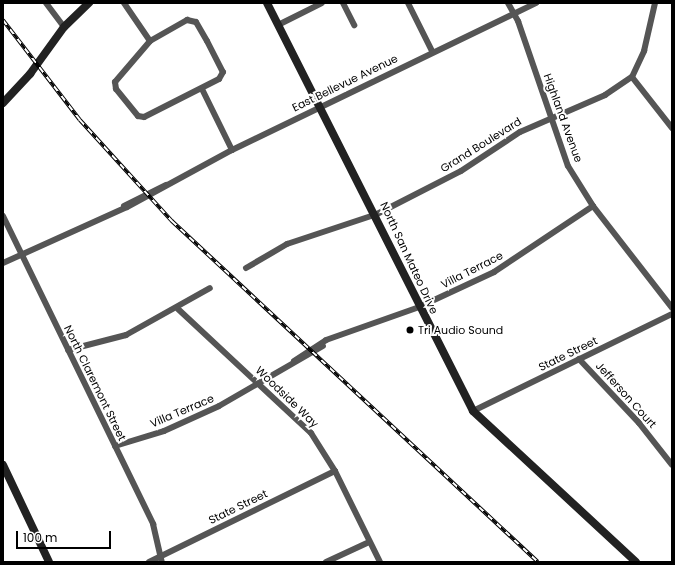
<!DOCTYPE html>
<html>
<head>
<meta charset="utf-8">
<style>
  body { margin:0 }
  #map { position:relative; width:675px; height:565px; overflow:hidden; background:#fff; font-family:Poppins,sans-serif }
  div>[style] { position:absolute }
  .minor>* { height:6px; margin:-3px; padding:0 3px; transform-origin:3px; border-radius:3px; background:#555 }
  .secondary>* { height:8px; margin:-4px; padding:0 4px; transform-origin:4px; border-radius:4px; background:#222 }
  .rail>* { height:3.5px; margin-top:-1.75px; transform-origin:0; background:repeating-linear-gradient(90deg,#fff 0 6px,#000 0 12px); box-sizing:border-box; border-block:1px solid #000 }
  .dots>* { width:11px; height:11px; translate:-50% -50%; box-sizing:border-box; border:2px solid #fff; border-radius:50% }
  span { translate:-50% -50%; white-space:nowrap; text-align:center; line-height:1.15; -webkit-text-stroke:4px #fff; paint-order:stroke }
  .street-label { font-size:11px; color:#000 }
  .poi-label { font-size:11px; color:#000 }
  .left { translate:0 -50%; text-align:left }
  .frame { position:absolute; inset:0; border:4px solid #000; pointer-events:none }
  .scale { position:absolute; left:16px; top:531px; width:95px; height:18px; box-sizing:border-box; border:2px solid #000; border-top:0; padding-left:5px; font-size:12px; line-height:14px; white-space:nowrap; color:#000; -webkit-text-stroke:3px #fff; paint-order:stroke }
</style>
</head>
<body>
<div id="map">
  <div class="minor">
    <i style="left:46px;top:3px;width:30px;rotate:53deg"></i>
    <i style="left:124px;top:3px;width:46px;rotate:55.6deg"></i>
    <i style="left:343px;top:3px;width:25px;rotate:63deg"></i>
    <i style="left:408px;top:3px;width:54px;rotate:63.4deg"></i>
    <i style="left:508px;top:3px;width:21px;rotate:61deg"></i>
    <i style="left:518px;top:21px;width:153px;rotate:71deg"></i>
    <i style="left:568px;top:166px;width:47px;rotate:58deg"></i>
    <i style="left:593px;top:206px;width:129px;rotate:52.2deg"></i>
    <i style="left:187px;top:20px;width:9px;rotate:13deg"></i>
    <i style="left:196px;top:22px;width:22px;rotate:60deg"></i>
    <i style="left:207px;top:41px;width:35px;rotate:63deg"></i>
    <i style="left:223px;top:72px;width:8px;rotate:120deg"></i>
    <i style="left:219px;top:79px;width:84px;rotate:153.1deg"></i>
    <i style="left:144px;top:117px;width:6px;rotate:-171deg"></i>
    <i style="left:138px;top:116px;width:35px;rotate:-129deg"></i>
    <i style="left:116px;top:89px;width:7px;rotate:-98deg"></i>
    <i style="left:115px;top:82px;width:54px;rotate:-49.5deg"></i>
    <i style="left:150px;top:41px;width:43px;rotate:-29.6deg"></i>
    <i style="left:278px;top:25px;width:49px;rotate:-26.6deg"></i>
    <i style="left:632px;top:77px;width:65px;rotate:51.9deg"></i>
    <i style="left:202px;top:89px;width:68px;rotate:63.8deg"></i>
    <i style="left:124px;top:206px;width:47px;rotate:-26.6deg"></i>
    <i style="left:3px;top:216px;width:343px;rotate:64deg"></i>
    <i style="left:153px;top:524px;width:39px;rotate:77deg"></i>
    <i style="left:3px;top:263px;width:136px;rotate:-24.3deg"></i>
    <i style="left:127px;top:207px;width:119px;rotate:-28.5deg"></i>
    <i style="left:232px;top:150px;width:338px;rotate:-25.8deg"></i>
    <i style="left:246px;top:268px;width:48px;rotate:-30.3deg"></i>
    <i style="left:287px;top:244px;width:95px;rotate:-18.4deg"></i>
    <i style="left:377px;top:214px;width:94px;rotate:-27.1deg"></i>
    <i style="left:461px;top:171px;width:71px;rotate:-33.5deg"></i>
    <i style="left:520px;top:132px;width:93px;rotate:-23.5deg"></i>
    <i style="left:605px;top:95px;width:32px;rotate:-34deg"></i>
    <i style="left:632px;top:77px;width:29px;rotate:-65deg"></i>
    <i style="left:644px;top:51px;width:49px;rotate:-77.1deg"></i>
    <i style="left:178px;top:309px;width:182px;rotate:43deg"></i>
    <i style="left:311px;top:433px;width:45px;rotate:57.7deg"></i>
    <i style="left:335px;top:471px;width:102px;rotate:63.7deg"></i>
    <i style="left:68px;top:350px;width:60px;rotate:-14.5deg"></i>
    <i style="left:126px;top:335px;width:96px;rotate:-29.2deg"></i>
    <i style="left:579px;top:359px;width:88px;rotate:46.8deg"></i>
    <i style="left:639px;top:423px;width:53px;rotate:51.8deg"></i>
    <i style="left:294px;top:361px;width:38px;rotate:-33deg"></i>
    <i style="left:326px;top:340px;width:99px;rotate:-19.5deg"></i>
    <i style="left:419px;top:307px;width:83px;rotate:-25deg"></i>
    <i style="left:494px;top:272px;width:119px;rotate:-33.7deg"></i>
    <i style="left:473px;top:411px;width:221px;rotate:-26deg"></i>
    <i style="left:115px;top:446px;width:51px;rotate:-17deg"></i>
    <i style="left:164px;top:431px;width:60px;rotate:-24.4deg"></i>
    <i style="left:219px;top:406px;width:120px;rotate:-30deg"></i>
    <i style="left:149px;top:562px;width:207px;rotate:-26.1deg"></i>
    <i style="left:326px;top:562px;width:47px;rotate:-24.9deg"></i>
  </div>
  <div class="secondary">
    <i style="left:267px;top:3px;width:457px;rotate:63.2deg"></i>
    <i style="left:473px;top:411px;width:222px;rotate:42.8deg"></i>
    <i style="left:3px;top:103px;width:40px;rotate:-47deg"></i>
    <i style="left:30px;top:74px;width:58px;rotate:-54.1deg"></i>
    <i style="left:64px;top:27px;width:35px;rotate:-44deg"></i>
    <i style="left:3px;top:465px;width:107px;rotate:64.6deg"></i>
  </div>
  <div class="rail">
    <i style="left:3px;top:20px;width:126px;rotate:52.4deg"></i>
    <i style="left:80px;top:120px;width:137px;rotate:47.7deg"></i>
    <i style="left:172px;top:221px;width:500px;rotate:42.97deg"></i>
  </div>
  <div class="dots">
    <i style="left:410px;top:330px;background:#000"></i>
  </div>
  <div class="street-label">
    <span style="left:345px;top:83px;rotate:-26deg">East Bellevue Avenue</span>
    <span style="left:563px;top:118px;rotate:70deg">Highland Avenue</span>
    <span style="left:481px;top:145px;rotate:-32deg">Grand Boulevard</span>
    <span style="left:409px;top:258px;rotate:65deg">North San Mateo Drive</span>
    <span style="left:472px;top:270px;rotate:-27deg">Villa Terrace</span>
    <span style="left:568px;top:354px;rotate:-26deg">State Street</span>
    <span style="left:95px;top:383px;rotate:64deg">North Claremont Street</span>
    <span style="left:626px;top:395px;rotate:48deg">Jefferson Court</span>
    <span style="left:287px;top:397px;rotate:44deg">Woodside Way</span>
    <span style="left:182px;top:411px;rotate:-23deg">Villa Terrace</span>
    <span style="left:238px;top:507px;rotate:-26deg">State Street</span>
  </div>
  <div class="poi-label">
    <span class="left" style="left:418px;top:330px">Tri Audio Sound</span>
  </div>
  <div class="frame"></div>
  <div class="scale">100 m</div>
</div>
</body>
</html>
